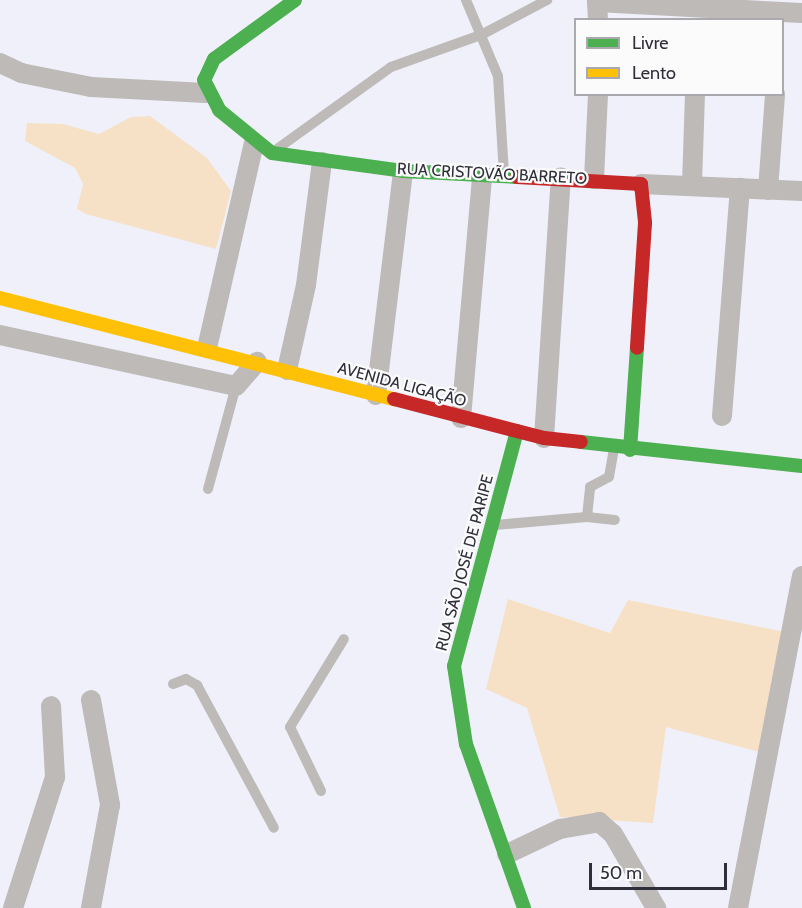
<!DOCTYPE html>
<html>
<head>
<meta charset="utf-8">
<style>
  body { margin:0 }
  #map { position:relative; width:802px; height:908px; overflow:hidden; background:#eff0fa; font-family:Cabin,sans-serif }
  div>[style] { position:absolute }
  .green>* { inset:0; background:#f6e1c7 }
  .lane>* { height:10px; margin:-5px; padding:0 5px; transform-origin:5px; border-radius:5px; background:#bdbab8 }
  .street>* { height:20px; margin:-10px; padding:0 10px; transform-origin:10px; border-radius:10px; background:#bdbab8 }
  .fast>* { height:14px; margin:-7px; padding:0 7px; transform-origin:7px; border-radius:7px; background:#4caf50 }
  .slow>* { height:14px; margin:-7px; padding:0 7px; transform-origin:7px; border-radius:7px; background:#ffc107 }
  .jam>* { height:14px; margin:-7px; padding:0 7px; transform-origin:7px; border-radius:7px; background:#c62828 }
  span { translate:-50% -50%; white-space:nowrap; text-align:center; line-height:1.15; -webkit-text-stroke:4.5px #fbfbfb; paint-order:stroke }
  .street-label { font-size:16px; color:#2f2f3b }
  .legend { position:absolute; left:574px; top:18px; width:210px; height:78px; box-sizing:border-box; background:#fbfbfb; border:2px solid #a9a9ae; margin:0; padding:8px 10px; list-style:none; font-size:18px; color:#2f2f3b }
  .legend li { display:flex; align-items:center; gap:12px; height:30px }
  .legend b { width:30px; border:2px solid #a9a9ae }
  .scale { position:absolute; left:589px; top:863px; width:138px; height:27px; box-sizing:border-box; border:3px solid #2f2f3b; border-top:0; padding-left:8px; font-size:18px; line-height:21px; white-space:nowrap; color:#2f2f3b; -webkit-text-stroke:4px #fbfbfb; paint-order:stroke }
</style>
</head>
<body>
<div id="map">
  <div class="green">
    <i style="clip-path:polygon(150px 116px,207px 158px,231px 191px,216px 249px,86px 214px,77px 209px,83px 184px,75px 168px,25px 141px,27px 123px,63px 124px,99px 134px,131px 117px)"></i>
    <i style="clip-path:polygon(508px 599px,610px 633px,628px 600px,790px 633px,771px 755px,666px 727px,653px 823px,560px 817px,527px 708px,486px 689px)"></i>
  </div>
  <div class="lane">
    <i style="left:466px;top:0;width:82px;rotate:67.2deg"></i>
    <i style="left:498px;top:76px;width:98px;rotate:86.5deg"></i>
    <i style="left:277px;top:149px;width:140px;rotate:-35.7deg"></i>
    <i style="left:391px;top:67px;width:96px;rotate:-19.6deg"></i>
    <i style="left:481px;top:35px;width:75px;rotate:-27.9deg"></i>
    <i style="left:208px;top:489px;width:107px;rotate:-74.8deg"></i>
    <i style="left:587px;top:517px;width:30px;rotate:-84deg"></i>
    <i style="left:590px;top:487px;width:21px;rotate:-28deg"></i>
    <i style="left:609px;top:477px;width:29px;rotate:-80deg"></i>
    <i style="left:495px;top:525px;width:92px;rotate:-5deg"></i>
    <i style="left:587px;top:517px;width:28px;rotate:6deg"></i>
    <i style="left:173px;top:684px;width:14px;rotate:-21deg"></i>
    <i style="left:186px;top:679px;width:13px;rotate:29deg"></i>
    <i style="left:197px;top:685px;width:162px;rotate:61.7deg"></i>
    <i style="left:321px;top:791px;width:71px;rotate:-115.8deg"></i>
    <i style="left:290px;top:727px;width:103px;rotate:-58.5deg"></i>
  </div>
  <div class="street">
    <i style="left:598px;top:20px;width:18px;rotate:-93deg"></i>
    <i style="left:597px;top:2px;width:205px;rotate:3.1deg"></i>
    <i style="left:0;top:63px;width:23px;rotate:25deg"></i>
    <i style="left:21px;top:73px;width:71px;rotate:11.3deg"></i>
    <i style="left:91px;top:87px;width:115px;rotate:3deg"></i>
    <i style="left:594px;top:179px;width:85px;rotate:-87.3deg"></i>
    <i style="left:641px;top:184px;width:161px;rotate:2.5deg"></i>
    <i style="left:692px;top:184px;width:90px;rotate:-88.1deg"></i>
    <i style="left:768px;top:190px;width:96px;rotate:-85.8deg"></i>
    <i style="left:0;top:335px;width:241px;rotate:12.2deg"></i>
    <i style="left:236px;top:386px;width:32px;rotate:-49deg"></i>
    <i style="left:207px;top:348px;width:210px;rotate:-77.1deg"></i>
    <i style="left:287px;top:370px;width:87px;rotate:-77.4deg"></i>
    <i style="left:306px;top:285px;width:124px;rotate:-82.6deg"></i>
    <i style="left:376px;top:395px;width:226px;rotate:-83.1deg"></i>
    <i style="left:722px;top:416px;width:229px;rotate:-85.5deg"></i>
    <i style="left:461px;top:418px;width:243px;rotate:-85deg"></i>
    <i style="left:544px;top:438px;width:261px;rotate:-86.3deg"></i>
    <i style="left:91px;top:700px;width:107px;rotate:79.7deg"></i>
    <i style="left:110px;top:805px;width:105px;rotate:100.5deg"></i>
    <i style="left:507px;top:854px;width:59px;rotate:-25.3deg"></i>
    <i style="left:560px;top:829px;width:40px;rotate:-10deg"></i>
    <i style="left:599px;top:822px;width:18px;rotate:41deg"></i>
    <i style="left:613px;top:834px;width:86px;rotate:59.8deg"></i>
    <i style="left:13px;top:908px;width:138px;rotate:-72.2deg"></i>
    <i style="left:55px;top:777px;width:71px;rotate:-93.2deg"></i>
    <i style="left:738px;top:908px;width:338px;rotate:-79.1deg"></i>
  </div>
  <div class="fast">
    <i style="left:295px;top:0;width:100px;rotate:143.9deg"></i>
    <i style="left:214px;top:59px;width:23px;rotate:115deg"></i>
    <i style="left:204px;top:80px;width:34px;rotate:63deg"></i>
    <i style="left:219px;top:110px;width:68px;rotate:39.1deg"></i>
    <i style="left:272px;top:153px;width:132px;rotate:7.8deg"></i>
    <i style="left:403px;top:171px;width:114px;rotate:3deg"></i>
    <i style="left:517px;top:431px;width:243px;rotate:105deg"></i>
    <i style="left:454px;top:666px;width:79px;rotate:81.3deg"></i>
    <i style="left:466px;top:744px;width:174px;rotate:70.5deg"></i>
    <i style="left:581px;top:442px;width:222px;rotate:6.2deg"></i>
    <i style="left:630px;top:450px;width:102px;rotate:-86.1deg"></i>
  </div>
  <div class="slow">
    <i style="left:0;top:298px;width:407px;rotate:14.4deg"></i>
  </div>
  <div class="jam">
    <i style="left:517px;top:177px;width:124px;rotate:3.2deg"></i>
    <i style="left:641px;top:184px;width:39px;rotate:84deg"></i>
    <i style="left:645px;top:223px;width:125px;rotate:93.7deg"></i>
    <i style="left:394px;top:399px;width:155px;rotate:14.6deg"></i>
    <i style="left:544px;top:438px;width:37px;rotate:6deg"></i>
  </div>
  <div class="street-label">
    <span style="left:492px;top:174px;rotate:3deg">RUA CRISTOVÃO BARRETO</span>
    <span style="left:402px;top:385px;rotate:15deg">AVENIDA LIGAÇÃO</span>
    <span style="left:465px;top:563px;rotate:-75deg">RUA SÃO JOSÉ DE PARIPE</span>
  </div>
  <ul class="legend">
  <li><b style="height:8px;background:#4caf50"></b>Livre</li>
  <li><b style="height:8px;background:#ffc107"></b>Lento</li>
  </ul>
  <div class="scale">50 m</div>
</div>
</body>
</html>
